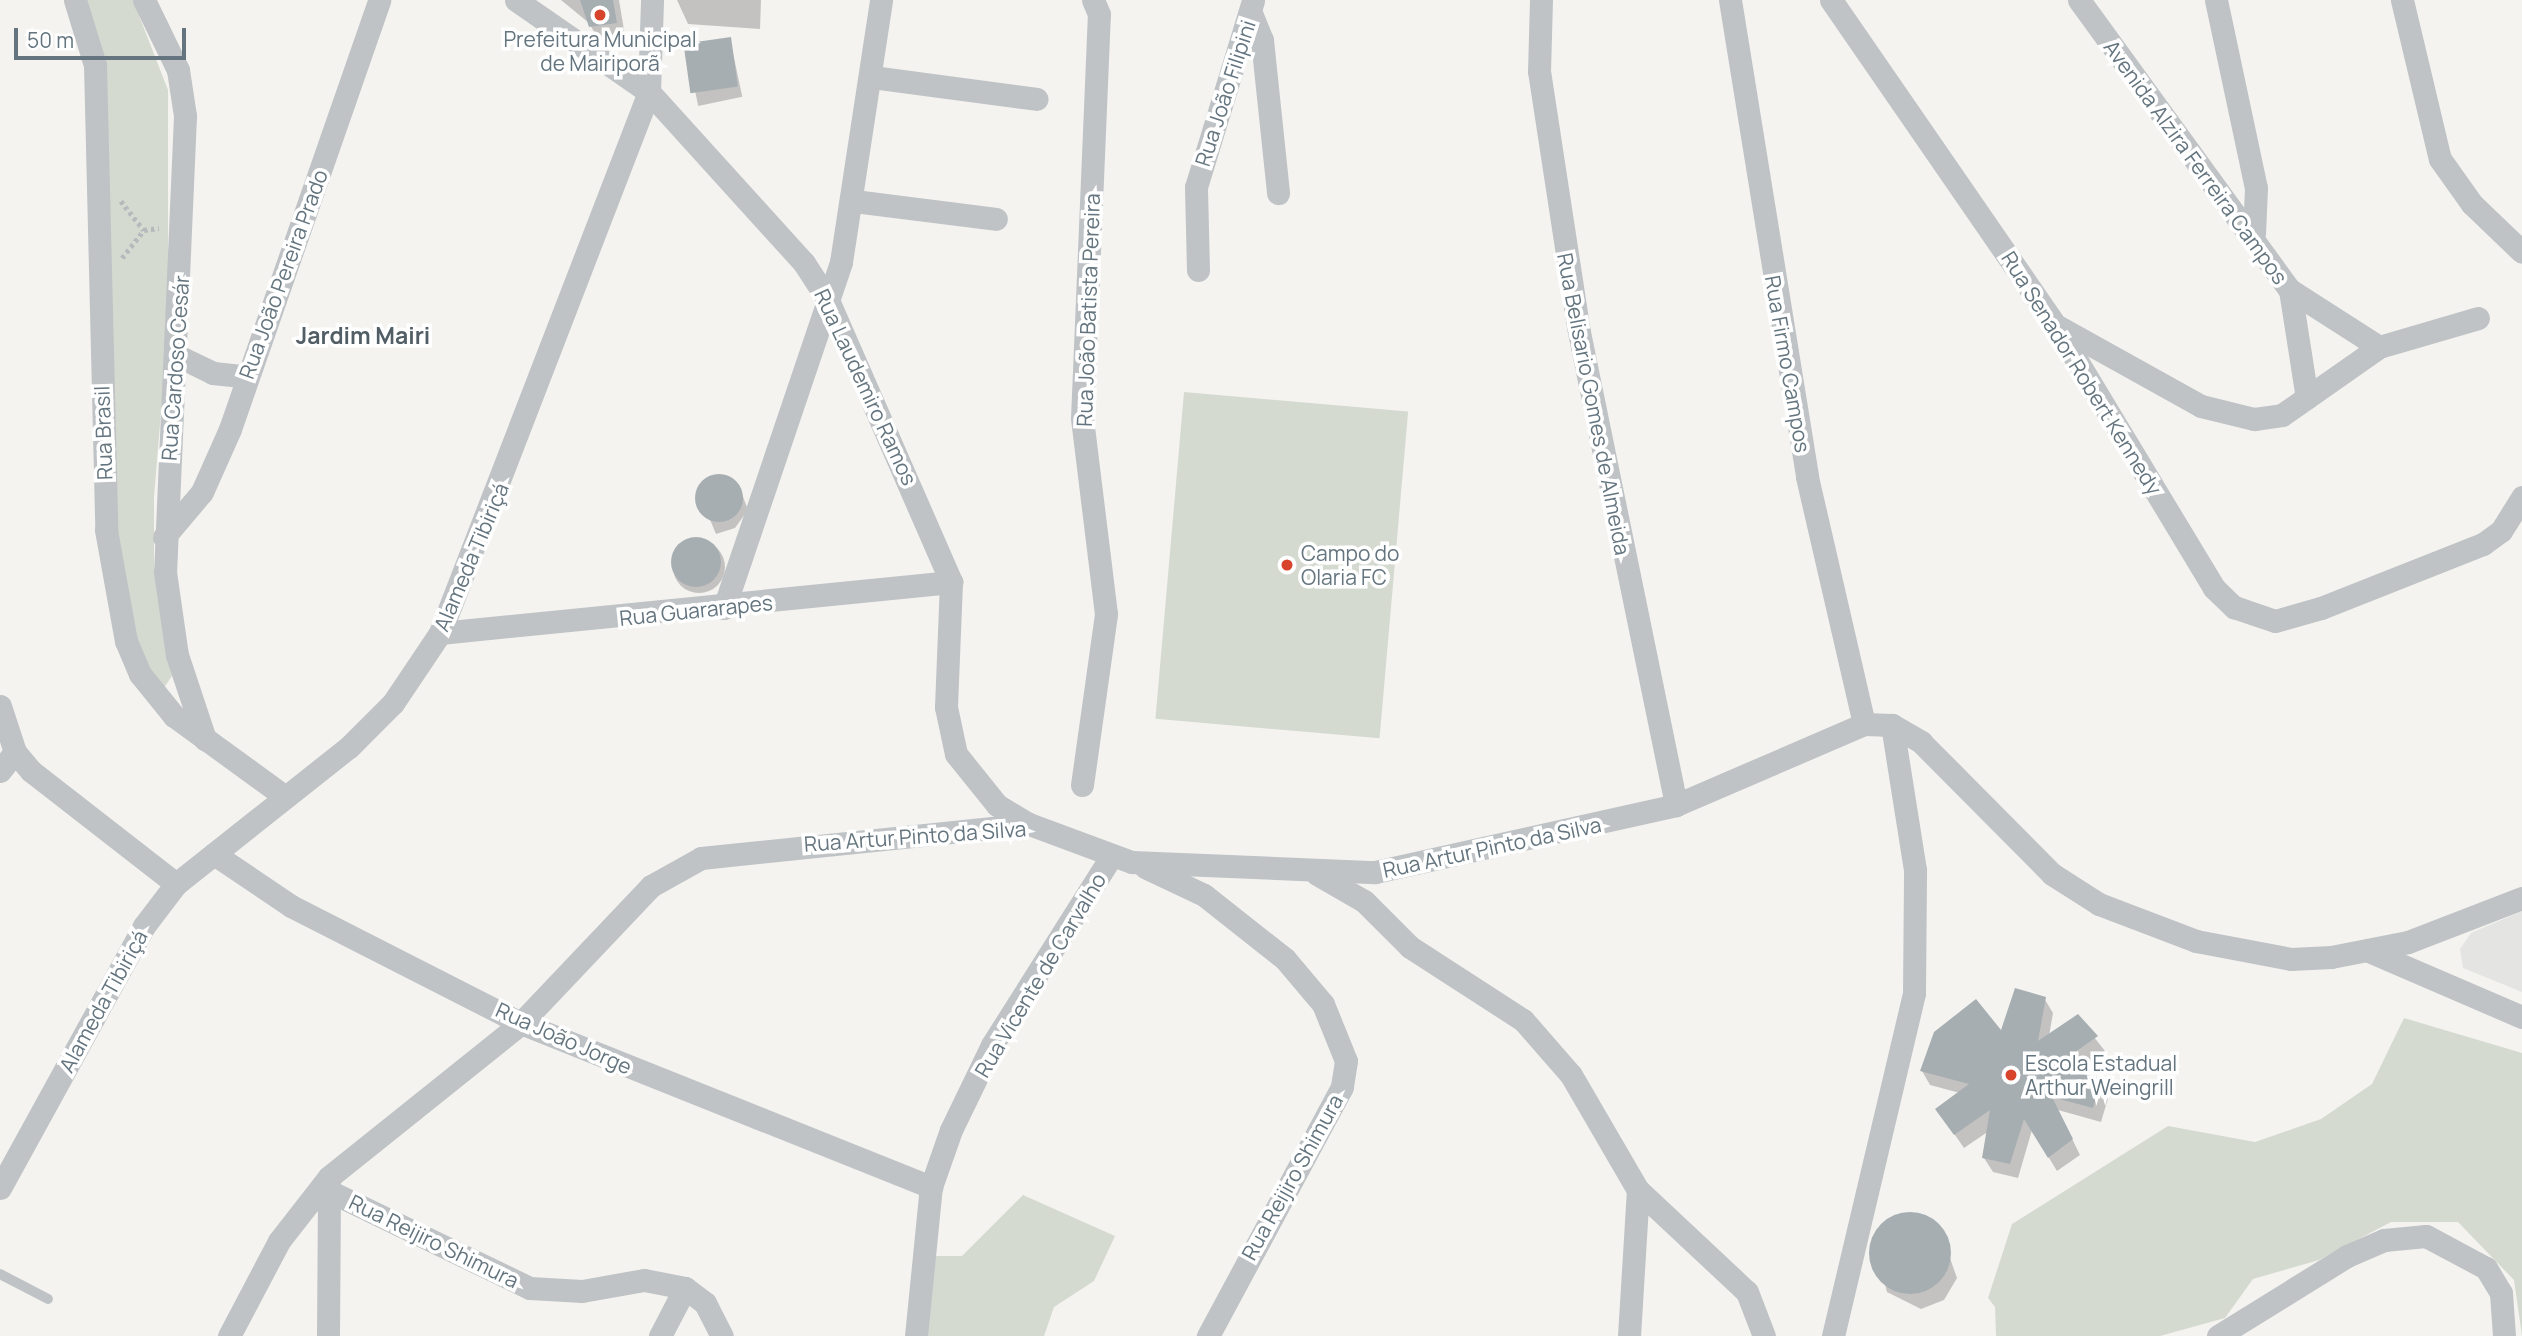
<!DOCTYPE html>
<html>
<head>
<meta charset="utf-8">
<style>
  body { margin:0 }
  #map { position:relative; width:2522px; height:1336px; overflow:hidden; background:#f4f3f0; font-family:Manrope,sans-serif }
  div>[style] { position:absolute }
  .built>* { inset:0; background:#e4e5e3 }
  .green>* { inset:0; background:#d5dad1; transform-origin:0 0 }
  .shadow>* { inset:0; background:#0003; transform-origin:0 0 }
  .round { border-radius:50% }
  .building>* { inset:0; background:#a6aeb2; transform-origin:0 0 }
  .path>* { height:4.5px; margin-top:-2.25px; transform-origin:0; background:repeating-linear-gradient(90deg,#b7babc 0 3.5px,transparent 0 7px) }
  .lane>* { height:10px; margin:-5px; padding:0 5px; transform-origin:5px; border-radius:5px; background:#bfc3c6 }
  .street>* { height:23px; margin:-11.5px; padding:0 11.5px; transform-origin:11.5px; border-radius:11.5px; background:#bfc3c6 }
  .dots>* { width:19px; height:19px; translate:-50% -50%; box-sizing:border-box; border:4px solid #fff; border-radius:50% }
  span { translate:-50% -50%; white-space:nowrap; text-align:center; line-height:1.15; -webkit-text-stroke:7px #fff; paint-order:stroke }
  .poi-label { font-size:21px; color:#64757f }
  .left { translate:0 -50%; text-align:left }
  .street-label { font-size:21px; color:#64757f }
  .neighbourhood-label { font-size:23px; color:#525e65; font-weight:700 }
  .scale { position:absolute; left:14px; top:28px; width:172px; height:32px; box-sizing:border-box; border:4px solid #64757f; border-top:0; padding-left:9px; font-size:21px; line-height:24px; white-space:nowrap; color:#64757f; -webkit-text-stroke:5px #fff; paint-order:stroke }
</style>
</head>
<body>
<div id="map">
  <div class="built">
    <i style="clip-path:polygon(2522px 911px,2522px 992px,2463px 968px,2460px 949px,2471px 933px)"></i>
  </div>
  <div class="green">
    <i style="clip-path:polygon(82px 0,133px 0,168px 90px,168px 327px,154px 497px,154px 571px,172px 676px,163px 689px,141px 663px,120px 585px)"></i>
    <i style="left:1184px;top:392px;width:225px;height:328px;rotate:5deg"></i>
    <i style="clip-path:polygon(2404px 1018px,2522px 1053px,2522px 1336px,2514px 1280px,2458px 1222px,2391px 1222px,2319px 1260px,2253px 1279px,2225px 1318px,2160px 1336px,1996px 1336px,1995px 1307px,1988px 1298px,2012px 1224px,2168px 1126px,2255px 1142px,2321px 1119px,2372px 1084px)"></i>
    <i style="clip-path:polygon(1023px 1195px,1115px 1236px,1094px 1281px,1054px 1307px,1044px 1336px,922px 1336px,930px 1256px,962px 1256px)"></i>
  </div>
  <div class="shadow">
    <i style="clip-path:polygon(561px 0,619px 0,626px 42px,602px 46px,589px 23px)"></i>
    <i style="clip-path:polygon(677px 0,761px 0,760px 29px,688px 24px)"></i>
    <i style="left:730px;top:39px;width:59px;height:45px;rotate:78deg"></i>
    <i style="clip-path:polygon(720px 475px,739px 486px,748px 510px,735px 528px,716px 534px,698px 491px)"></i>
    <i class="round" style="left:673px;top:541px;width:52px;height:52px"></i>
    <i style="clip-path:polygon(2044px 998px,2053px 1013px,2049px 1036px,2078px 1017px,2105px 1051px,2074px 1073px,2100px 1080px,2109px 1095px,2101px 1122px,2058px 1110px,2080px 1155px,2057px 1171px,2032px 1130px,2018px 1178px,1993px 1172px,1984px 1158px,1989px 1131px,1964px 1148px,1937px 1109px,1960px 1093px,1930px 1085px,1922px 1071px,2001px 1034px)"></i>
    <i style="clip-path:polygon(1916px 1215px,1939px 1227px,1957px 1278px,1944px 1300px,1921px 1309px,1887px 1292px,1874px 1239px,1891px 1219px)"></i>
  </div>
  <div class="building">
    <i style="clip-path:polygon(580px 0,613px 0,617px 23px,589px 27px)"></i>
    <i style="left:731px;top:37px;width:50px;height:48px;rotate:82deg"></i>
    <i class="round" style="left:695px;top:474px;width:48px;height:48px"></i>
    <i class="round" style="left:671px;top:537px;width:50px;height:50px"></i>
    <i style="clip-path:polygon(2015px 988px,2046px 997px,2038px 1041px,2078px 1014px,2098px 1036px,2055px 1066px,2101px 1079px,2093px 1108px,2052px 1097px,2073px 1139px,2048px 1158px,2024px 1119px,2010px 1164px,1982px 1158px,1990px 1110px,1954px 1135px,1935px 1109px,1969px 1084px,1920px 1071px,1934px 1032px,1976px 999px,2001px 1030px)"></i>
    <i class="round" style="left:1869px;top:1212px;width:82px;height:82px"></i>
  </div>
  <div class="path">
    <i style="left:121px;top:201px;width:37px;rotate:52deg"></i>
    <i style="left:122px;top:258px;width:36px;rotate:-52deg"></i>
    <i style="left:144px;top:230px;width:15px;rotate:-8deg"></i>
  </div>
  <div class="lane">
    <i style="left:0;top:1274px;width:54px;rotate:27.5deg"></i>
  </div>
  <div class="street">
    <i style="left:75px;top:0;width:68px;rotate:72.9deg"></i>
    <i style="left:95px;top:65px;width:465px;rotate:88.6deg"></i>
    <i style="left:106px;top:530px;width:113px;rotate:79.8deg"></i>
    <i style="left:126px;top:641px;width:36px;rotate:67deg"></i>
    <i style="left:140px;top:674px;width:54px;rotate:51deg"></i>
    <i style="left:174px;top:716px;width:136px;rotate:36deg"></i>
    <i style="left:144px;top:0;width:78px;rotate:64.1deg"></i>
    <i style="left:178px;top:70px;width:47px;rotate:81.3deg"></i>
    <i style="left:185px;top:116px;width:456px;rotate:92.5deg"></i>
    <i style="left:165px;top:572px;width:84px;rotate:81.8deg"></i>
    <i style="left:177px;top:655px;width:89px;rotate:71.6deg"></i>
    <i style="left:516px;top:0;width:162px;rotate:34.7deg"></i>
    <i style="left:649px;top:92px;width:231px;rotate:47.8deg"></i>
    <i style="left:804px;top:263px;width:44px;rotate:57deg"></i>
    <i style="left:828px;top:300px;width:308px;rotate:66.4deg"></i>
    <i style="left:951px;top:582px;width:125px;rotate:92.3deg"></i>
    <i style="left:946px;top:707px;width:48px;rotate:78deg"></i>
    <i style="left:956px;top:754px;width:65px;rotate:51.2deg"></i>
    <i style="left:997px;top:805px;width:37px;rotate:31deg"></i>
    <i style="left:1541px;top:0;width:71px;rotate:91.6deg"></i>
    <i style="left:1539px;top:71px;width:264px;rotate:81.3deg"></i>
    <i style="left:1579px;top:332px;width:483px;rotate:78.4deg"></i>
    <i style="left:1730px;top:0;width:483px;rotate:80.8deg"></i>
    <i style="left:1807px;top:477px;width:253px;rotate:77deg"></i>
    <i style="left:1831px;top:0;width:396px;rotate:55.4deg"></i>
    <i style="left:2056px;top:326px;width:306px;rotate:58.9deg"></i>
    <i style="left:2214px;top:588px;width:28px;rotate:44deg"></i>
    <i style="left:2234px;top:607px;width:43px;rotate:18.9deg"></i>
    <i style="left:2275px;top:621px;width:48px;rotate:-15.8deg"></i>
    <i style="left:2321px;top:608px;width:174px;rotate:-21.6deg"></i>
    <i style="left:2483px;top:544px;width:22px;rotate:-36deg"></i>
    <i style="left:2501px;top:531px;width:40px;rotate:-58deg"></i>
    <i style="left:2079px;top:0;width:359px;rotate:54deg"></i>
    <i style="left:2290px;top:290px;width:106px;rotate:32.6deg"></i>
    <i style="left:2216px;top:0;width:192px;rotate:78deg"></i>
    <i style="left:2256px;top:188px;width:45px;rotate:92.5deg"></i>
    <i style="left:2402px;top:0;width:163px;rotate:76.6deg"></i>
    <i style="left:2440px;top:159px;width:55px;rotate:54.6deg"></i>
    <i style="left:2472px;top:204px;width:69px;rotate:43.8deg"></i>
    <i style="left:1251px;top:13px;width:29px;rotate:68deg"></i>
    <i style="left:1262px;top:40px;width:154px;rotate:84deg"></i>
    <i style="left:872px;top:77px;width:166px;rotate:7.6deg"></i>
    <i style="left:854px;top:201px;width:143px;rotate:7.2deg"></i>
    <i style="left:1198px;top:270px;width:83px;rotate:-91.4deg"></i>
    <i style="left:1196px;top:187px;width:195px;rotate:-73deg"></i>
    <i style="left:2290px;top:290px;width:109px;rotate:81.1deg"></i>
    <i style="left:2059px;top:327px;width:162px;rotate:29.1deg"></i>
    <i style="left:2201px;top:406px;width:55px;rotate:13.8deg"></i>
    <i style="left:2254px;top:419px;width:28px;rotate:-8deg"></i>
    <i style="left:2282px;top:415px;width:118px;rotate:-35deg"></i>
    <i style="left:2379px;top:347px;width:103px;rotate:-16.3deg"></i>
    <i style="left:176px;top:355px;width:41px;rotate:25.9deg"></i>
    <i style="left:213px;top:373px;width:31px;rotate:6deg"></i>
    <i style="left:164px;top:537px;width:59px;rotate:-49.8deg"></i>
    <i style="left:202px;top:492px;width:69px;rotate:-66deg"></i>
    <i style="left:230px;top:429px;width:454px;rotate:-70.8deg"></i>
    <i style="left:724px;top:608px;width:365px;rotate:-71.3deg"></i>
    <i style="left:841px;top:262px;width:265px;rotate:-81.3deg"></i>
    <i style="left:440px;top:633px;width:514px;rotate:-5.7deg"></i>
    <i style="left:0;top:706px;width:48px;rotate:71.9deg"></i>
    <i style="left:15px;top:752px;width:25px;rotate:50deg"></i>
    <i style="left:31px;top:771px;width:184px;rotate:37.9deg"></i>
    <i style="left:0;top:771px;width:24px;rotate:-52deg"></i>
    <i style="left:1082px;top:785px;width:173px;rotate:-82deg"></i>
    <i style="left:1106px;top:614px;width:197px;rotate:-97deg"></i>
    <i style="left:1082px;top:418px;width:404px;rotate:-87.6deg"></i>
    <i style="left:1099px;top:14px;width:15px;rotate:-113deg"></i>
    <i style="left:214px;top:854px;width:93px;rotate:34deg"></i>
    <i style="left:291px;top:906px;width:258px;rotate:27deg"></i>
    <i style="left:521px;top:1023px;width:442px;rotate:21.8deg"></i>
    <i style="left:1145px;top:867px;width:65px;rotate:25.4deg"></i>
    <i style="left:1204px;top:895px;width:103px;rotate:38.3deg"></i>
    <i style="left:1285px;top:959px;width:59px;rotate:49.8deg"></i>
    <i style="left:1323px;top:1004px;width:61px;rotate:68deg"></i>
    <i style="left:1346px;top:1061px;width:26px;rotate:99deg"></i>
    <i style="left:1342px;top:1087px;width:283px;rotate:118.3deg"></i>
    <i style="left:1317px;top:874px;width:54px;rotate:29.9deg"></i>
    <i style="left:1364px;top:901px;width:65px;rotate:45deg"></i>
    <i style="left:1410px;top:947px;width:135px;rotate:32.9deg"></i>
    <i style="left:1523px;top:1020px;width:73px;rotate:48.9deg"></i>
    <i style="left:1571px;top:1075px;width:133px;rotate:59.8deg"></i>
    <i style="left:1638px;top:1190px;width:149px;rotate:43.1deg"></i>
    <i style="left:1747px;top:1292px;width:47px;rotate:68.9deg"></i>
    <i style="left:2371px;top:952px;width:164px;rotate:23.3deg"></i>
    <i style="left:0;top:1188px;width:299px;rotate:-61.2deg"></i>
    <i style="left:144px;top:926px;width:53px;rotate:-52.7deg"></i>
    <i style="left:176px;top:884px;width:221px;rotate:-38.4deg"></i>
    <i style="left:349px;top:747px;width:62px;rotate:-45deg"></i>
    <i style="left:393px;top:703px;width:84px;rotate:-56.1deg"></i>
    <i style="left:440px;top:633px;width:580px;rotate:-68.88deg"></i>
    <i style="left:649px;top:92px;width:92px;rotate:-88.1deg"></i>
    <i style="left:329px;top:1191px;width:223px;rotate:25.8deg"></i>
    <i style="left:530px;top:1288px;width:52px;rotate:3.3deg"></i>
    <i style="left:582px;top:1291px;width:63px;rotate:-10.1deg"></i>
    <i style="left:644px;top:1280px;width:42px;rotate:11deg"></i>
    <i style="left:685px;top:1288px;width:25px;rotate:37deg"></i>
    <i style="left:705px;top:1303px;width:37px;rotate:63deg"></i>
    <i style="left:229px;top:1336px;width:107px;rotate:-62.2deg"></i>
    <i style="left:279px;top:1241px;width:81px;rotate:-52deg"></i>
    <i style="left:329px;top:1177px;width:246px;rotate:-38.7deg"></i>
    <i style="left:521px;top:1023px;width:189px;rotate:-46.5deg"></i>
    <i style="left:651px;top:886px;width:57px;rotate:-29.2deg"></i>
    <i style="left:701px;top:858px;width:330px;rotate:-5.9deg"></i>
    <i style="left:1029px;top:824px;width:110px;rotate:20.3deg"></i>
    <i style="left:1132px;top:862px;width:243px;rotate:2.4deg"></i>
    <i style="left:1375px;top:872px;width:308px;rotate:-12.5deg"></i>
    <i style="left:1676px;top:805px;width:205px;rotate:-23.3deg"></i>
    <i style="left:1864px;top:724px;width:28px;rotate:2deg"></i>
    <i style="left:1892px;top:725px;width:34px;rotate:30deg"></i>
    <i style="left:1921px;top:742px;width:186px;rotate:45.2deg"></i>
    <i style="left:2052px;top:874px;width:56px;rotate:32.6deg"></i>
    <i style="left:2099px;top:904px;width:104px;rotate:20.9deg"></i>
    <i style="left:2196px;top:941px;width:97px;rotate:10.7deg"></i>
    <i style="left:2291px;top:959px;width:40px;rotate:-2.9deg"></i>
    <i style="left:2331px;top:957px;width:78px;rotate:-11deg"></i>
    <i style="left:2408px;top:942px;width:122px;rotate:-21.1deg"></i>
    <i style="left:328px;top:1336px;width:158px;rotate:-89.6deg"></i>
    <i style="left:660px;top:1336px;width:54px;rotate:-62.5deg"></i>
    <i style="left:916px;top:1336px;width:150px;rotate:-84.3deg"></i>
    <i style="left:931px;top:1187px;width:60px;rotate:-70.7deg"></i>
    <i style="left:951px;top:1130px;width:94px;rotate:-64.2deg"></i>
    <i style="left:992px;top:1045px;width:222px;rotate:-57.7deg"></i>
    <i style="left:1629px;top:1336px;width:146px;rotate:-86.5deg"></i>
    <i style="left:1833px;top:1336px;width:352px;rotate:-76.7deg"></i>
    <i style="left:1914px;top:993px;width:123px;rotate:-89.5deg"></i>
    <i style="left:1915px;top:870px;width:147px;rotate:-99deg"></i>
    <i style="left:2218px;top:1336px;width:152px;rotate:-31.8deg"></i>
    <i style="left:2347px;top:1256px;width:40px;rotate:-23.4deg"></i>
    <i style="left:2384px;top:1240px;width:42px;rotate:-5.4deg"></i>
    <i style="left:2426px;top:1236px;width:68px;rotate:28.1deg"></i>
    <i style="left:2486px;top:1268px;width:29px;rotate:59deg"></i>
    <i style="left:2501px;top:1293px;width:43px;rotate:86deg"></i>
  </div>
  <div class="dots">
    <i style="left:600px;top:15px;background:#d8442b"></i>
    <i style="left:1287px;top:565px;background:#d8442b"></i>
    <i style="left:2011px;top:1075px;background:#d8442b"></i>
  </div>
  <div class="poi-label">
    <span style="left:600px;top:51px">Prefeitura Municipal<br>de Mairiporã</span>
    <span class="left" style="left:1301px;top:565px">Campo do<br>Olaria FC</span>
    <span class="left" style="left:2025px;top:1075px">Escola Estadual<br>Arthur Weingrill</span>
  </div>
  <div class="street-label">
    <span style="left:1225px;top:93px;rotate:-72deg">Rua João Filipini</span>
    <span style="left:2196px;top:162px;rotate:54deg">Avenida Alzira Ferreira Campos</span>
    <span style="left:283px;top:274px;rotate:-70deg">Rua João Pereira Prado</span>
    <span style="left:1088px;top:310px;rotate:-88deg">Rua João Batista Pereira</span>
    <span style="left:1788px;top:364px;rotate:80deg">Rua Firmo Campos</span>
    <span style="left:175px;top:368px;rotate:-86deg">Rua Cardoso Cesár</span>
    <span style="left:2082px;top:373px;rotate:58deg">Rua Senador Robert Kennedy</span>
    <span style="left:866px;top:387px;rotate:65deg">Rua Laudemiro Ramos</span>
    <span style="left:1594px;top:404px;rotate:79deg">Rua Belisario Gomes de Almeida</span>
    <span style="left:103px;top:433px;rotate:-92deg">Rua Brasil</span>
    <span style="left:471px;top:557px;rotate:-67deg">Alameda Tibiriçá</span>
    <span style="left:696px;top:610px;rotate:-6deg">Rua Guararapes</span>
    <span style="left:915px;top:836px;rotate:-4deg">Rua Artur Pinto da Silva</span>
    <span style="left:1492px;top:847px;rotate:-12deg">Rua Artur Pinto da Silva</span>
    <span style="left:1040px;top:975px;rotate:-59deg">Rua Vicente de Carvalho</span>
    <span style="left:103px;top:1001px;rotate:-61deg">Alameda Tibiriçá</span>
    <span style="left:564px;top:1038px;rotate:24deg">Rua João Jorge</span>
    <span style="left:1292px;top:1177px;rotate:-61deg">Rua Reijiro Shimura</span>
    <span style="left:434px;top:1241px;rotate:26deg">Rua Reijiro Shimura</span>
  </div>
  <div class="neighbourhood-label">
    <span style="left:363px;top:335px">Jardim Mairi</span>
  </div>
  <div class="scale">50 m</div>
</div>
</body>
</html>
